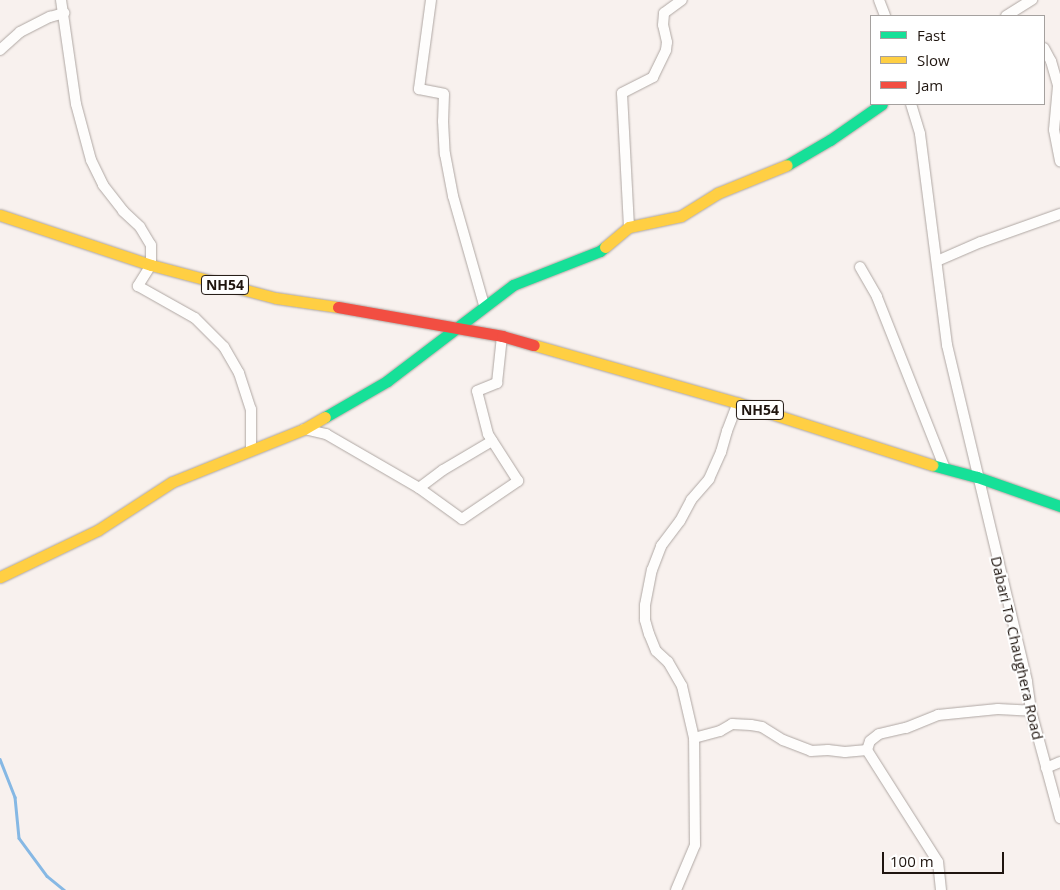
<!DOCTYPE html>
<html>
<head>
<meta charset="utf-8">
<style>
  body { margin:0 }
  #map { position:relative; width:1060px; height:890px; overflow:hidden; background:#f8f1ee; font-family:"Open Sans",sans-serif }
  div>[style] { position:absolute }
  .stream>* { height:2.5px; margin:-1.25px; padding:0 1.25px; transform-origin:1.25px; border-radius:1.25px; background:#86b8e4 }
  .roads { filter:drop-shadow(0 0 1px #afa7a3) drop-shadow(0 0 1px #afa7a3) }
  .street>* { height:10px; margin:-5px; padding:0 5px; transform-origin:5px; border-radius:5px; background:#fefdfc }
  .fast>* { height:11px; margin:-5.5px; padding:0 5.5px; transform-origin:5.5px; border-radius:5.5px; background:#16e098 }
  .slow>* { height:11px; margin:-5.5px; padding:0 5.5px; transform-origin:5.5px; border-radius:5.5px; background:#ffcf43 }
  .jam>* { height:11px; margin:-5.5px; padding:0 5.5px; transform-origin:5.5px; border-radius:5.5px; background:#f24e42 }
  span { translate:-50% -50%; white-space:nowrap; text-align:center; line-height:1.15; -webkit-text-stroke:4px #fff; paint-order:stroke }
  .shield-label span { padding:1px 4px; background:#fff; border:1px solid; border-radius:4px; -webkit-text-stroke-width:0 }
  .shield-label { font-size:14px; color:#1f150f; font-weight:700 }
  .street-label { font-size:15px; color:#1f150f }
  .legend { position:absolute; left:870px; top:15px; width:175px; height:90px; box-sizing:border-box; background:#fff; border:1px solid #a5a19f; margin:0; padding:6px 9px; list-style:none; font-size:15px; color:#1f150f }
  .legend li { display:flex; align-items:center; gap:10px; height:25px }
  .legend b { width:25px; border:1px solid #a5a19f }
  .scale { position:absolute; left:882px; top:852px; width:122px; height:22px; box-sizing:border-box; border:2px solid #1f150f; border-top:0; padding-left:6px; font-size:15px; line-height:18px; white-space:nowrap; color:#1f150f; -webkit-text-stroke:4px #fff; paint-order:stroke }
</style>
</head>
<body>
<div id="map">
  <div class="stream">
    <i style="left:0;top:759px;width:41px;rotate:68.5deg"></i>
    <i style="left:15px;top:797px;width:41px;rotate:84.4deg"></i>
    <i style="left:19px;top:838px;width:47px;rotate:53.6deg"></i>
    <i style="left:47px;top:876px;width:22px;rotate:39deg"></i>
  </div>
  <div class="roads">
    <div class="street">
      <i style="left:61px;top:0;width:105px;rotate:81.8deg"></i>
      <i style="left:76px;top:104px;width:58px;rotate:75deg"></i>
      <i style="left:91px;top:160px;width:28px;rotate:64deg"></i>
      <i style="left:103px;top:185px;width:33px;rotate:52deg"></i>
      <i style="left:123px;top:211px;width:23px;rotate:43deg"></i>
      <i style="left:140px;top:227px;width:21px;rotate:59deg"></i>
      <i style="left:151px;top:245px;width:20px;rotate:90deg"></i>
      <i style="left:151px;top:265px;width:25px;rotate:122deg"></i>
      <i style="left:138px;top:286px;width:65px;rotate:29.3deg"></i>
      <i style="left:195px;top:318px;width:41px;rotate:45deg"></i>
      <i style="left:224px;top:347px;width:30px;rotate:60deg"></i>
      <i style="left:239px;top:373px;width:38px;rotate:72deg"></i>
      <i style="left:251px;top:409px;width:41px;rotate:90deg"></i>
      <i style="left:431px;top:0;width:90px;rotate:97.7deg"></i>
      <i style="left:419px;top:89px;width:25px;rotate:11deg"></i>
      <i style="left:444px;top:94px;width:27px;rotate:92deg"></i>
      <i style="left:443px;top:121px;width:33px;rotate:87deg"></i>
      <i style="left:445px;top:154px;width:43px;rotate:79.2deg"></i>
      <i style="left:453px;top:196px;width:116px;rotate:74.1deg"></i>
      <i style="left:879px;top:0;width:17px;rotate:69deg"></i>
      <i style="left:1006px;top:16px;width:31px;rotate:-32deg"></i>
      <i style="left:1044px;top:48px;width:15px;rotate:62deg"></i>
      <i style="left:1051px;top:61px;width:26px;rotate:74deg"></i>
      <i style="left:1058px;top:86px;width:44px;rotate:95.2deg"></i>
      <i style="left:1054px;top:130px;width:32px;rotate:79deg"></i>
      <i style="left:0;top:50px;width:27px;rotate:-42deg"></i>
      <i style="left:20px;top:32px;width:34px;rotate:-27deg"></i>
      <i style="left:50px;top:17px;width:15px;rotate:-16deg"></i>
      <i style="left:911px;top:104px;width:31px;rotate:73deg"></i>
      <i style="left:920px;top:134px;width:213px;rotate:82.7deg"></i>
      <i style="left:947px;top:345px;width:346px;rotate:76.6deg"></i>
      <i style="left:1027px;top:682px;width:29px;rotate:82deg"></i>
      <i style="left:1031px;top:711px;width:111px;rotate:74.8deg"></i>
      <i style="left:629px;top:227px;width:134px;rotate:-93deg"></i>
      <i style="left:622px;top:93px;width:35px;rotate:-27deg"></i>
      <i style="left:653px;top:77px;width:30px;rotate:-64deg"></i>
      <i style="left:666px;top:50px;width:8px;rotate:-83deg"></i>
      <i style="left:667px;top:42px;width:17px;rotate:-103deg"></i>
      <i style="left:663px;top:25px;width:12px;rotate:-85deg"></i>
      <i style="left:664px;top:13px;width:22px;rotate:-36deg"></i>
      <i style="left:937px;top:261px;width:48px;rotate:-23.4deg"></i>
      <i style="left:981px;top:242px;width:84px;rotate:-19.5deg"></i>
      <i style="left:860px;top:267px;width:34px;rotate:60deg"></i>
      <i style="left:877px;top:297px;width:185px;rotate:68.4deg"></i>
      <i style="left:304px;top:429px;width:23px;rotate:13deg"></i>
      <i style="left:326px;top:434px;width:108px;rotate:30.1deg"></i>
      <i style="left:419px;top:488px;width:53px;rotate:35.8deg"></i>
      <i style="left:462px;top:519px;width:68px;rotate:-34.2deg"></i>
      <i style="left:518px;top:481px;width:56px;rotate:-122.6deg"></i>
      <i style="left:488px;top:434px;width:44px;rotate:-104.3deg"></i>
      <i style="left:477px;top:391px;width:22px;rotate:-22deg"></i>
      <i style="left:497px;top:383px;width:47px;rotate:-83.9deg"></i>
      <i style="left:419px;top:488px;width:30px;rotate:-37deg"></i>
      <i style="left:443px;top:470px;width:57px;rotate:-30.6deg"></i>
      <i style="left:694px;top:738px;width:27px;rotate:-15deg"></i>
      <i style="left:720px;top:731px;width:14px;rotate:-30deg"></i>
      <i style="left:732px;top:724px;width:19px;rotate:3deg"></i>
      <i style="left:751px;top:725px;width:11px;rotate:10deg"></i>
      <i style="left:762px;top:727px;width:25px;rotate:32deg"></i>
      <i style="left:783px;top:740px;width:30px;rotate:21deg"></i>
      <i style="left:811px;top:751px;width:17px;rotate:-3deg"></i>
      <i style="left:828px;top:750px;width:17px;rotate:7deg"></i>
      <i style="left:845px;top:752px;width:22px;rotate:-5deg"></i>
      <i style="left:1046px;top:768px;width:15px;rotate:-23deg"></i>
      <i style="left:676px;top:890px;width:49px;rotate:-67.1deg"></i>
      <i style="left:695px;top:845px;width:107px;rotate:-90.5deg"></i>
      <i style="left:694px;top:738px;width:53px;rotate:-103deg"></i>
      <i style="left:682px;top:686px;width:28px;rotate:-120deg"></i>
      <i style="left:668px;top:662px;width:16px;rotate:-137deg"></i>
      <i style="left:656px;top:651px;width:18px;rotate:-112deg"></i>
      <i style="left:649px;top:634px;width:15px;rotate:-106deg"></i>
      <i style="left:645px;top:620px;width:15px;rotate:-90deg"></i>
      <i style="left:645px;top:605px;width:36px;rotate:-79deg"></i>
      <i style="left:652px;top:570px;width:26px;rotate:-69deg"></i>
      <i style="left:661px;top:546px;width:31px;rotate:-53deg"></i>
      <i style="left:680px;top:521px;width:24px;rotate:-62deg"></i>
      <i style="left:691px;top:500px;width:28px;rotate:-49deg"></i>
      <i style="left:709px;top:479px;width:30px;rotate:-66deg"></i>
      <i style="left:721px;top:452px;width:22px;rotate:-74deg"></i>
      <i style="left:727px;top:431px;width:30px;rotate:-69deg"></i>
      <i style="left:941px;top:890px;width:28px;rotate:-96deg"></i>
      <i style="left:938px;top:862px;width:133px;rotate:-122.4deg"></i>
      <i style="left:867px;top:750px;width:9px;rotate:-72deg"></i>
      <i style="left:870px;top:741px;width:11px;rotate:-38deg"></i>
      <i style="left:879px;top:734px;width:28px;rotate:-13deg"></i>
      <i style="left:906px;top:728px;width:35px;rotate:-22deg"></i>
      <i style="left:938px;top:715px;width:60px;rotate:-5.7deg"></i>
      <i style="left:998px;top:709px;width:33px;rotate:3deg"></i>
    </div>
    <div class="fast">
      <i style="left:787px;top:165px;width:50px;rotate:-30.2deg"></i>
      <i style="left:830px;top:140px;width:63px;rotate:-34.7deg"></i>
      <i style="left:325px;top:417px;width:72px;rotate:-30.1deg"></i>
      <i style="left:387px;top:381px;width:158px;rotate:-37.3deg"></i>
      <i style="left:513px;top:285px;width:93px;rotate:-21.3deg"></i>
      <i style="left:600px;top:251px;width:6px;rotate:-39deg"></i>
      <i style="left:932px;top:465px;width:47px;rotate:14.9deg"></i>
      <i style="left:977px;top:477px;width:88px;rotate:19.3deg"></i>
    </div>
    <div class="slow">
      <i style="left:0;top:215px;width:159px;rotate:18.3deg"></i>
      <i style="left:151px;top:265px;width:129px;rotate:14.8deg"></i>
      <i style="left:276px;top:298px;width:63px;rotate:8.3deg"></i>
      <i style="left:605px;top:247px;width:31px;rotate:-40deg"></i>
      <i style="left:629px;top:227px;width:53px;rotate:-11.9deg"></i>
      <i style="left:681px;top:216px;width:44px;rotate:-31.9deg"></i>
      <i style="left:718px;top:193px;width:74px;rotate:-22.1deg"></i>
      <i style="left:534px;top:345px;width:212px;rotate:15.9deg"></i>
      <i style="left:738px;top:403px;width:204px;rotate:17.7deg"></i>
      <i style="left:0;top:577px;width:109px;rotate:-25.6deg"></i>
      <i style="left:98px;top:530px;width:88px;rotate:-33deg"></i>
      <i style="left:172px;top:482px;width:142px;rotate:-21.9deg"></i>
      <i style="left:304px;top:429px;width:24px;rotate:-30deg"></i>
    </div>
    <div class="jam">
      <i style="left:338px;top:307px;width:167px;rotate:10deg"></i>
      <i style="left:502px;top:336px;width:33px;rotate:16deg"></i>
    </div>
  </div>
  <div class="shield-label">
    <span style="left:225px;top:285px">NH54</span>
    <span style="left:760px;top:410px">NH54</span>
  </div>
  <div class="street-label">
    <span style="left:1017px;top:648px;rotate:77deg">Dabari To Chaughera Road</span>
  </div>
  <ul class="legend">
  <li><b style="height:6px;background:#16e098"></b>Fast</li>
  <li><b style="height:6px;background:#ffcf43"></b>Slow</li>
  <li><b style="height:6px;background:#f24e42"></b>Jam</li>
  </ul>
  <div class="scale">100 m</div>
</div>
</body>
</html>
